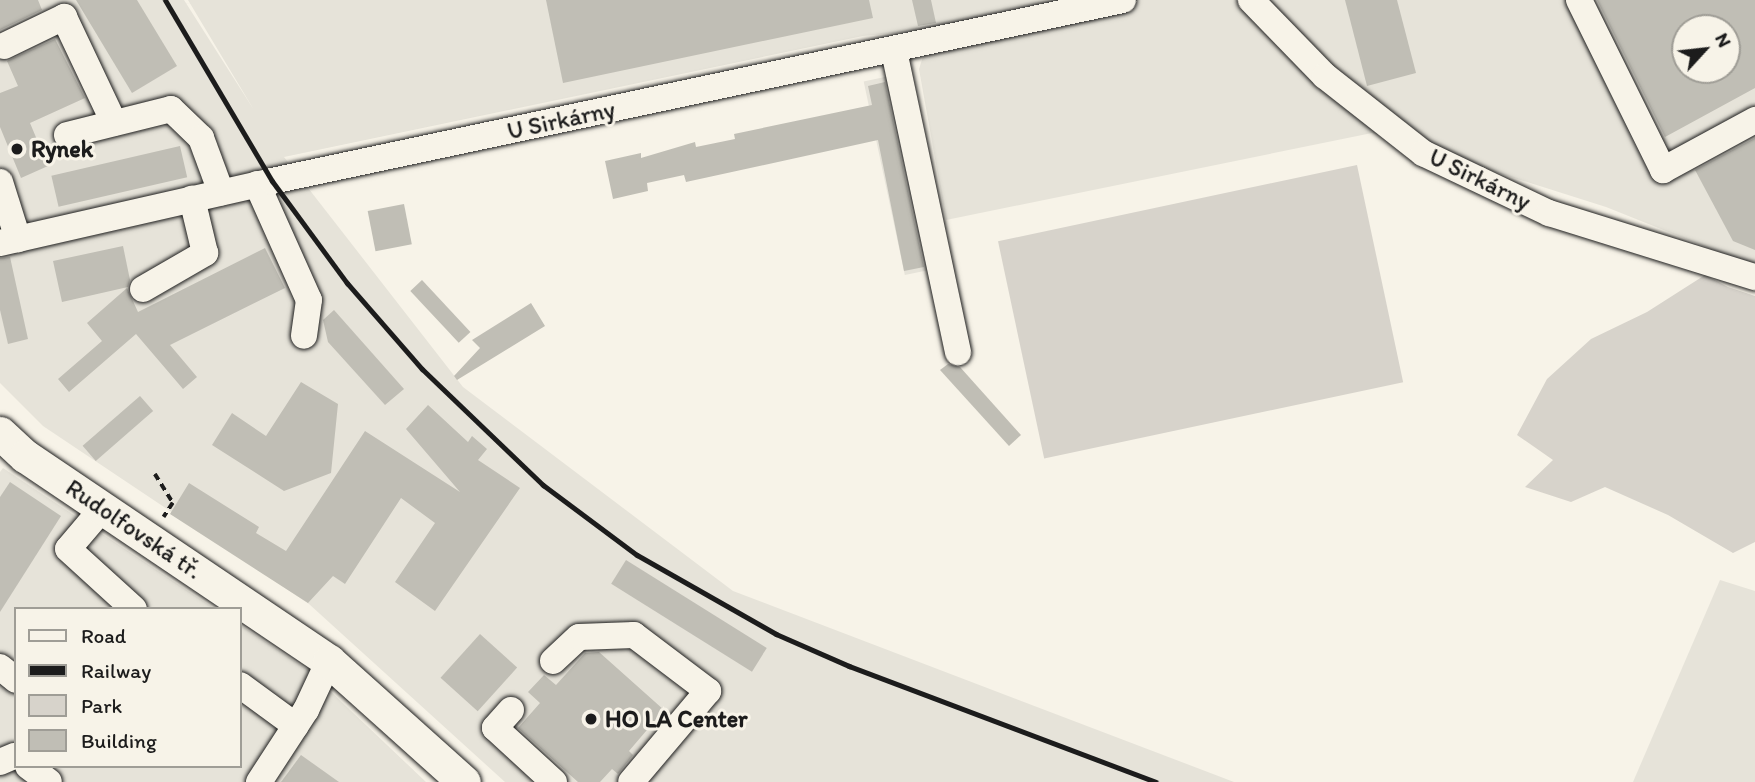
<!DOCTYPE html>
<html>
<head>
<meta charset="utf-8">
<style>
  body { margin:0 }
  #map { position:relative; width:1755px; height:782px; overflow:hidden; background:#f7f3e8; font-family:Itim,sans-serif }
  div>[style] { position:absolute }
  .built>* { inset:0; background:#e6e3d9; transform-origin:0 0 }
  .green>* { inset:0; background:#d7d3cb; transform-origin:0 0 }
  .building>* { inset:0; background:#c0beb5; transform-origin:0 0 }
  .path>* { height:3.5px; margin-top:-1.75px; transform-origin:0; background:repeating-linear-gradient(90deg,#1c1c1c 0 7px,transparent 0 12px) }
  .roads { filter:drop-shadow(0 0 2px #1c1c1c) drop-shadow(0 0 2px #1c1c1c) }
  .minor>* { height:26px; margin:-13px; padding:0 13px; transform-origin:13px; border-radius:13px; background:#f7f3e8 }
  .major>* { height:33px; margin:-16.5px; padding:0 16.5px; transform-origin:16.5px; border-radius:16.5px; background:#f7f3e8 }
  .rail>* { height:5px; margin:-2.5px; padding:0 2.5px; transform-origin:2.5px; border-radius:2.5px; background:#1c1c1c }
  .dots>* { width:19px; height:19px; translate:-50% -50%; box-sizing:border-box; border:4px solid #f7f3e8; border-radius:50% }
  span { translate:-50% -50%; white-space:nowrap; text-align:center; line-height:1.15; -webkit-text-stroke:6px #f7f3e8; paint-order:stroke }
  .street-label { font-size:24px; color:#1c1c1c }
  .poi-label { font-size:24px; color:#1c1c1c; font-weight:700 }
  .left { translate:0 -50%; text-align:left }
  .legend { position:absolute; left:14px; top:607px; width:228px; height:161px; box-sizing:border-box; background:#f7f3e8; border:2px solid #9f9d96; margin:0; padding:9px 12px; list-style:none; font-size:21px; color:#1c1c1c }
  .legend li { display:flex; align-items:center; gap:14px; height:35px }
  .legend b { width:35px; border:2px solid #9f9d96 }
  .north { position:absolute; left:1671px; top:14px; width:70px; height:70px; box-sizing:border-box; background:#f7f3e8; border:2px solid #9f9d96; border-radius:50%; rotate:63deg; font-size:19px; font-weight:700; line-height:28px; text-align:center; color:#1c1c1c }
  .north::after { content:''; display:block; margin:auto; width:24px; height:32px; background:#1c1c1c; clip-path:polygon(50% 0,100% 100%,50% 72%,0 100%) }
</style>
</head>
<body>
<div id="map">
  <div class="built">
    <i style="clip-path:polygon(evenodd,0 0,184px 0,254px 110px,188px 0,1755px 0,1755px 263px,1751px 265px,1606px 207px,1372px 133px,946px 220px,919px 69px,932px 29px,863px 36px,284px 157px,463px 387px,733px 591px,1234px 782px,505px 782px,309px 604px,43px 426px,0 383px,0 0,1685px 28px,1727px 28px,1727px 70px,1685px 70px,1685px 28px)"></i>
    <i style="left:894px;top:75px;width:198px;height:31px;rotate:78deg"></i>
    <i style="clip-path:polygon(3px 468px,215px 609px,16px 609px,16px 766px,240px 766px,240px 625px,308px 670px,426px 782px,0 782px,0 472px)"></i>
    <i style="clip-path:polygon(1720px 580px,1755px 591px,1755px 782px,1633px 782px)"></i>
  </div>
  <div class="green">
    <i style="left:1357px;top:165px;width:222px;height:367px;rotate:78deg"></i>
    <i style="clip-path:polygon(1705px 275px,1728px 287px,1755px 296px,1755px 542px,1733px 553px,1668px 515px,1605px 487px,1571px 502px,1525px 487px,1553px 460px,1517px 435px,1547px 379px,1591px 339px,1647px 312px)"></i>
  </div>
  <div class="building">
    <i style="clip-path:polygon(0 0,38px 0,42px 10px,0 30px)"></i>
    <i style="clip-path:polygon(76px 0,137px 0,177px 66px,132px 93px)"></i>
    <i style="clip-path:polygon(546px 0,869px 0,873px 18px,563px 83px)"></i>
    <i style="clip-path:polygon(912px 0,931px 0,936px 23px,918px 26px)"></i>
    <i style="clip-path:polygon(1345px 0,1397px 0,1416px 73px,1367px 86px)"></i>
    <i style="clip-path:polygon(evenodd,1597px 0,1755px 0,1755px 88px,1665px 137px,1597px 0,1685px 28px,1727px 28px,1727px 70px,1685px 70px,1685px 28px)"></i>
    <i style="clip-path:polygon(55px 39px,85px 98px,30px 123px,48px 166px,21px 178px,0 127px,0 93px,18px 86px,7px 61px)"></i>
    <i style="clip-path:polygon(885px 82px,924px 267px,904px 271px,878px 140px,686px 182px,684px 175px,647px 183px,648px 191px,613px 199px,605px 161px,641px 153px,641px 158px,695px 142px,696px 147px,735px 139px,734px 134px,872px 105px,868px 86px)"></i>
    <i style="clip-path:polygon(1755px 138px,1755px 250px,1733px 241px,1695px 170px)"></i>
    <i style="left:180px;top:146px;width:32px;height:132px;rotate:77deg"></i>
    <i style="left:404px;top:204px;width:41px;height:37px;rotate:79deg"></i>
    <i style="clip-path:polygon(123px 246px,130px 280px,128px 287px,62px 302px,53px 261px)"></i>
    <i style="clip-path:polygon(265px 248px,285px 288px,170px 345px,197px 377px,183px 389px,136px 334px,69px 392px,58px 379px,102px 341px,87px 323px,127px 288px,138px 312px)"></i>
    <i style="clip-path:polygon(10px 257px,28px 339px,8px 344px,0 310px,0 258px)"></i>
    <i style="left:422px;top:280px;width:71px;height:16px;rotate:47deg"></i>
    <i style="clip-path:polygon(531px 303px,545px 326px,457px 380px,454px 376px,480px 348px,472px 340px)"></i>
    <i style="clip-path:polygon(334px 310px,404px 389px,385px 405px,328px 342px,323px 320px)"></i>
    <i style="clip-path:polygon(948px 364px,960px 367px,1021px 435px,1009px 446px,940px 370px)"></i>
    <i style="clip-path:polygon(301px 382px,338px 404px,331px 473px,284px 491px,212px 445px,232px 413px,266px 436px)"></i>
    <i style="left:140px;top:396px;width:20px;height:76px;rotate:49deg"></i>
    <i style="clip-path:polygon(428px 405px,468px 442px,472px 436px,487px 449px,478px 460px,520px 488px,435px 611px,395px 582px,435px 523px,401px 498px,345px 584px,333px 576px,308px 603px,170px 514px,189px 483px,259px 527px,256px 533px,286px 551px,365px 431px,460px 492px,406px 429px)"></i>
    <i style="clip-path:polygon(10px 482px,61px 516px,0 612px,0 497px)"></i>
    <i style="left:626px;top:560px;width:166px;height:28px;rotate:32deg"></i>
    <i style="left:480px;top:634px;width:50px;height:59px;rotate:42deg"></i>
    <i style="clip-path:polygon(599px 652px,664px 710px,629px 751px,633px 755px,618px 774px,612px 769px,600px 782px,578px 782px,518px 728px,540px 703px,528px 692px,544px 675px,556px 685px,585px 653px)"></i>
    <i style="clip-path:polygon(301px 755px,339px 782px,281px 782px)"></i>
  </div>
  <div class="path">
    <i style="left:155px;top:474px;width:34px;rotate:58deg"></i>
    <i style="left:173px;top:503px;width:17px;rotate:123deg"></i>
  </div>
  <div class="roads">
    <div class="minor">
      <i style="left:1251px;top:0;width:106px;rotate:45.8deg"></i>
      <i style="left:1325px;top:76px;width:125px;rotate:38.2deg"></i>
      <i style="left:1423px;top:153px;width:140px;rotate:25.5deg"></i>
      <i style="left:1549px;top:213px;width:216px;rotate:17.3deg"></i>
      <i style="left:1579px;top:0;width:190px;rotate:63.7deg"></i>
      <i style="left:1663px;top:170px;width:105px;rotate:-28.5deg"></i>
      <i style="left:4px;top:46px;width:67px;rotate:-25.8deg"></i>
      <i style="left:64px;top:17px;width:117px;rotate:64.7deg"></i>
      <i style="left:894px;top:51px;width:308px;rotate:78deg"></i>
      <i style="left:67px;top:135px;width:107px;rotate:-14deg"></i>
      <i style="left:171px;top:109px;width:42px;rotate:44deg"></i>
      <i style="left:201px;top:138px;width:58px;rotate:69.7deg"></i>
      <i style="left:0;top:182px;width:60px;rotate:72.5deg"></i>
      <i style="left:257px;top:184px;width:127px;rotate:65.9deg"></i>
      <i style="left:309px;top:300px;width:36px;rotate:98deg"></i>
      <i style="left:0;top:243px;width:279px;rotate:-12.8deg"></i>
      <i style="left:272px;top:181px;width:870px;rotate:-12.01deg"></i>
      <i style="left:143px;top:289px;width:72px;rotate:-30.1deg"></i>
      <i style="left:205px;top:253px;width:56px;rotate:-103.5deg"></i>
      <i style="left:102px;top:509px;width:52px;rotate:130.4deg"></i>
      <i style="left:68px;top:549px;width:89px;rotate:42.3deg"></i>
      <i style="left:553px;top:661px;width:35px;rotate:-43deg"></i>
      <i style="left:579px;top:637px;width:55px;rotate:-2.1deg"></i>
      <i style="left:634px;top:635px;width:93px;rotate:37.1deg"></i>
      <i style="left:708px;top:691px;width:119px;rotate:130.2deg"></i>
      <i style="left:0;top:667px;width:21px;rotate:39deg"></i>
      <i style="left:240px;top:685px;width:69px;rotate:36.2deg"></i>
      <i style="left:511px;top:710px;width:24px;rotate:132deg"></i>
      <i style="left:495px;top:728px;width:80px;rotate:42.5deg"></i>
      <i style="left:0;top:762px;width:15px;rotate:-23deg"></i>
      <i style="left:28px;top:766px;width:26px;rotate:37deg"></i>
      <i style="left:259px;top:782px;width:86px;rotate:-56.9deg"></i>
      <i style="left:306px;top:710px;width:54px;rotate:-64.9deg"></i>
    </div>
    <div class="major">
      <i style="left:0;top:433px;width:34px;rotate:43deg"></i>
      <i style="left:25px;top:456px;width:367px;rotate:34deg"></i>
      <i style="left:329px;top:661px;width:181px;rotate:41.9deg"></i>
    </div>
  </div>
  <div class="rail">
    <i style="left:165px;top:0;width:210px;rotate:59.4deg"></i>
    <i style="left:272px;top:181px;width:127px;rotate:53.7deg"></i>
    <i style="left:347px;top:283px;width:114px;rotate:48.9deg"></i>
    <i style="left:422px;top:369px;width:168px;rotate:43.8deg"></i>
    <i style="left:543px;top:485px;width:117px;rotate:36.7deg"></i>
    <i style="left:637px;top:555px;width:160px;rotate:29.6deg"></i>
    <i style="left:776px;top:634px;width:80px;rotate:23.7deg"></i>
    <i style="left:849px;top:666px;width:328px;rotate:20.7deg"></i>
  </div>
  <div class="dots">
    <i style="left:17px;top:149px;background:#1c1c1c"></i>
    <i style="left:591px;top:719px;background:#1c1c1c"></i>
  </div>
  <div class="street-label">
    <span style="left:561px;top:120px;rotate:-12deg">U Sirkárny</span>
    <span style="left:1480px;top:179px;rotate:26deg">U Sirkárny</span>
    <span style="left:134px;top:529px;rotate:34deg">Rudolfovská tř.</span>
  </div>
  <div class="poi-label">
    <span class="left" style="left:31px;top:149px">Rynek</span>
    <span class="left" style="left:605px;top:719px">HO LA Center</span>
  </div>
  <ul class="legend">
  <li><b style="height:9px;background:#f7f3e8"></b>Road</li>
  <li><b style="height:9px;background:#1c1c1c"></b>Railway</li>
  <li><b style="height:19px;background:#d7d3cb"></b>Park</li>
  <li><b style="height:19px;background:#c0beb5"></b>Building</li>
  </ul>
  <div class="north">N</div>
</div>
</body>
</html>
